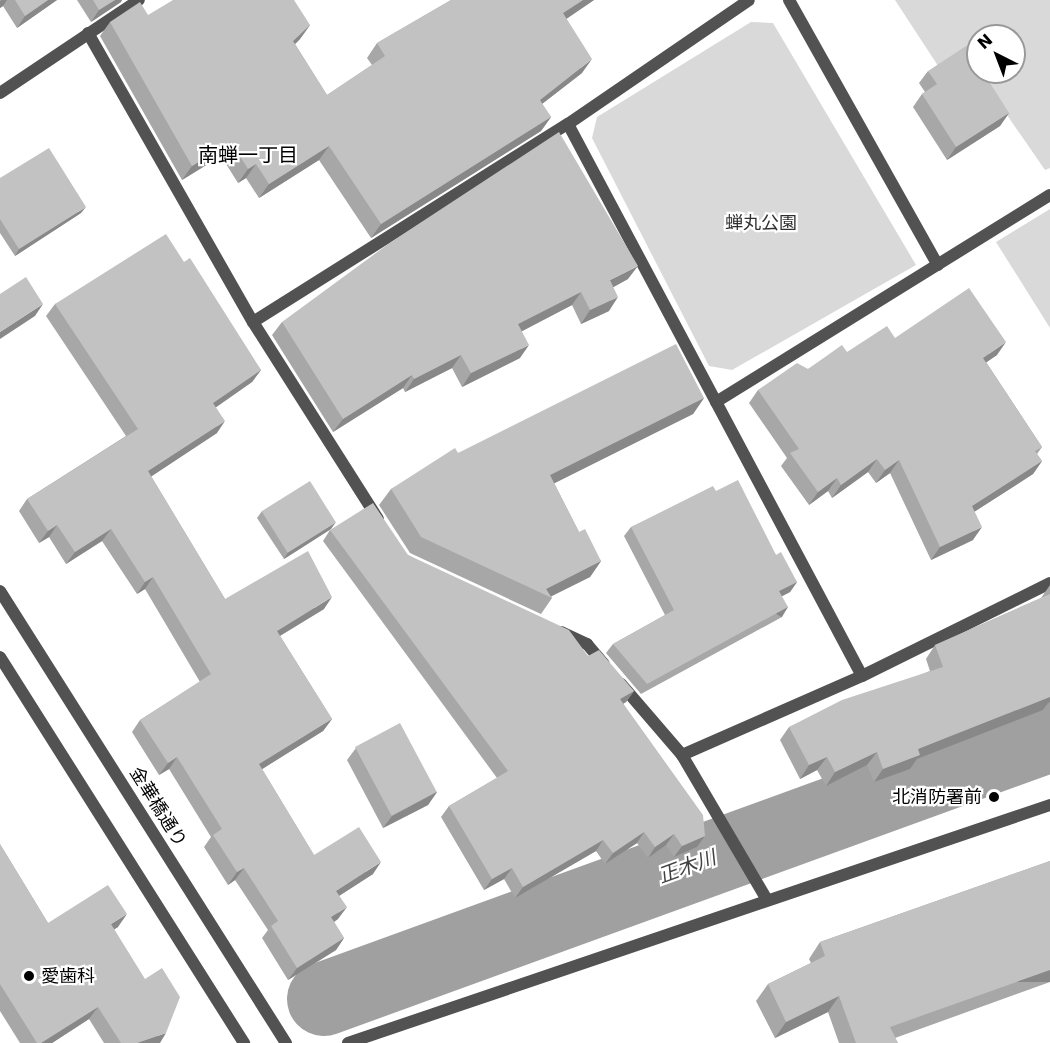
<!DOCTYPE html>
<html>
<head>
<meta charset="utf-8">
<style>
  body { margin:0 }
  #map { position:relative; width:1050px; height:1043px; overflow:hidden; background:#fff; font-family:"DejaVu Sans","Noto Sans JP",sans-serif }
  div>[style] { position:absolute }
  .green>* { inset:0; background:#d9d9d9 }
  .river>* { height:74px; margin:-37px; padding:0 37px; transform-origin:37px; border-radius:37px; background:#a0a0a0 }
  .minor>* { height:12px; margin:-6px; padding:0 6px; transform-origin:6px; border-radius:6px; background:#525252 }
  .tertiary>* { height:12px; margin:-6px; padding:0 6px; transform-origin:6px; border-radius:6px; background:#525252 }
  .wall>* { inset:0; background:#a7a7a7 }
  .shaded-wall>* { inset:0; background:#888; transform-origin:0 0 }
  .building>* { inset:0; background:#c2c2c2; transform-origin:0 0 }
  .dots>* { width:16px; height:16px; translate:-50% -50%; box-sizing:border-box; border:3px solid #fff; border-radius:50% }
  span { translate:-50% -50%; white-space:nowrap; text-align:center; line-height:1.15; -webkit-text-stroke:4.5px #fff; paint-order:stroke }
  .park-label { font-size:18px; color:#303030 }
  .poi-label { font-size:18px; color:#000 }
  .right { translate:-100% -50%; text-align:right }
  .left { translate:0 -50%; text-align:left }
  .street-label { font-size:18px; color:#000 }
  .neighbourhood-label { font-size:20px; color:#000 }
  .water-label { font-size:20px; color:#414141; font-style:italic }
  .north { position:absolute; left:966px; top:24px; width:60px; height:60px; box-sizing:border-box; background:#fff; border:2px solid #999; border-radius:50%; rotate:318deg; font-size:16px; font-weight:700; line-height:24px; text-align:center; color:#000 }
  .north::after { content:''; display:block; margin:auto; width:21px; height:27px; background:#000; clip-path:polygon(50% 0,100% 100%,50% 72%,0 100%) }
</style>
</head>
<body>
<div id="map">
  <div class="green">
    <i style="clip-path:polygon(evenodd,895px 0,1050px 0,1050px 168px,1045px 170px,967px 57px,942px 72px,895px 0,978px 36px,1014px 36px,1014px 72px,978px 72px,978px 36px)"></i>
    <i style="clip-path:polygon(751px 22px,773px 23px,916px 265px,732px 370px,709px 366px,592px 138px,597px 117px)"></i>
    <i style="clip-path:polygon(1050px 209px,1050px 328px,996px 242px)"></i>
  </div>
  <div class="river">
    <i style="left:324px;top:999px;width:773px;rotate:-19.98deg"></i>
  </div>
  <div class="minor">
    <i style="left:789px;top:0;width:304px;rotate:60.7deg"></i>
    <i style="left:88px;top:33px;width:333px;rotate:60.3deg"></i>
    <i style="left:253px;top:322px;width:233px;rotate:57.6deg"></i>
    <i style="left:0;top:93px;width:167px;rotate:-33.8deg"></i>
    <i style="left:568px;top:124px;width:625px;rotate:61.96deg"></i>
    <i style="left:253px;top:322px;width:372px;rotate:-32.2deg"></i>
    <i style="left:568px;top:124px;width:219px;rotate:-34.4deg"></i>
    <i style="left:716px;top:402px;width:393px;rotate:-31.8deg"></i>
    <i style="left:561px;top:632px;width:29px;rotate:25deg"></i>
    <i style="left:587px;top:644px;width:26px;rotate:50deg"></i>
    <i style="left:621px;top:684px;width:94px;rotate:49.3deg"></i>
    <i style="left:682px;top:755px;width:168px;rotate:59.6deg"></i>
    <i style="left:682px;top:755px;width:197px;rotate:-23.7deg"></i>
    <i style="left:862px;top:676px;width:210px;rotate:-26.3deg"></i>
  </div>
  <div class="tertiary">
    <i style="left:0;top:591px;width:535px;rotate:57.68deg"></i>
    <i style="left:0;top:657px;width:457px;rotate:57.7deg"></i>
    <i style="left:348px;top:1043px;width:741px;rotate:-18.73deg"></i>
  </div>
  <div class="wall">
    <i style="clip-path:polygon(0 0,57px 0,17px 28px,3px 6px,0 8px)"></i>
    <i style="clip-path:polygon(77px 0,122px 0,121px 2px,91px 22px)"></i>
    <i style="clip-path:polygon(451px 0,594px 0,566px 19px,582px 73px,542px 104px,551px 117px,541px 131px,371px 238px,319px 160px,259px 198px,246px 178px,238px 183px,221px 156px,182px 180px,100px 36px,110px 22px,148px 15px,310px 25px,300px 39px,295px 44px,327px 95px,372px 65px,367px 58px,377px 43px)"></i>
    <i style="clip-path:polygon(928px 71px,1009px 113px,1000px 126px,947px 160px,913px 107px,922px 94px,925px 92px,919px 83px)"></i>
    <i style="clip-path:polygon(0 178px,81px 213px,15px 256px,0 233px)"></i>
    <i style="clip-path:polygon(184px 262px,261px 370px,252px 382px,216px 407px,217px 433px,151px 476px,225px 599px,324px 609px,280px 636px,332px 719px,323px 731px,262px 769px,314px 855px,373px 874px,339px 896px,338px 919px,334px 922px,344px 938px,336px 950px,288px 980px,262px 938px,268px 930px,235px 880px,228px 885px,204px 847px,211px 837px,169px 769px,159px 775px,132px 732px,140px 720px,200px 682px,145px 589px,137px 594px,102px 541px,66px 564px,49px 537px,39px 543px,19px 511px,27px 499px,126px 436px,46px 316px,55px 304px)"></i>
    <i style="clip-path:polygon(628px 279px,613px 287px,609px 311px,581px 324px,572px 305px,522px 331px,520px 358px,462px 387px,452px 368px,405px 392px,403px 388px,333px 432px,272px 335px,282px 322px)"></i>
    <i style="clip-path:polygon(895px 338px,997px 355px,986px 362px,1042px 447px,1037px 454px,1042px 461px,1033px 474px,974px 512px,973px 540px,931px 560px,890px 473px,876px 483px,868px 472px,832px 498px,828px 491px,809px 505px,781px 466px,787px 458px,749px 403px,758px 390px,808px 369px,847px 352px)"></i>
    <i style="clip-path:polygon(704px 398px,693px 414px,554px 483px,579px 532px,601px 561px,590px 577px,551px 596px,552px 598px,541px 614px,410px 553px,379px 505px,391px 489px,458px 453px)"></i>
    <i style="clip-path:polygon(716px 491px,776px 555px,797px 582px,790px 592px,782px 596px,782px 617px,641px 694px,606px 653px,613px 644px,665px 615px,624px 536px,631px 527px)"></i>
    <i style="clip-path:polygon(262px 511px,331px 529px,284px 559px,257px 518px)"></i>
    <i style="clip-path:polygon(330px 530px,408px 555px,588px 656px,634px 691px,626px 702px,623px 704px,705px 836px,697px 847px,674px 857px,666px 845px,648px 858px,637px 843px,605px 864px,596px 851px,515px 898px,504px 879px,484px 890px,441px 817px,449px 806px,497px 778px,323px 541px)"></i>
    <i style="clip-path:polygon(1050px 585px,1050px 702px,1048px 703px,1043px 710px,917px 759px,910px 769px,874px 782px,867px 765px,826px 786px,817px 770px,800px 779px,780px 740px,789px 727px,930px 671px,926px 659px,935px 645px,1041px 598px)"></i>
    <i style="clip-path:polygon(356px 748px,437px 792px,428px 805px,383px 828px,347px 760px)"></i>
    <i style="clip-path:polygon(0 844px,48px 923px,118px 927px,114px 929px,160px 1043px,104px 1043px,89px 1019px,52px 1043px,20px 1043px,0 1011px)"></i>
    <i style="clip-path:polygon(1050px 861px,1050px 982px,895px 1038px,898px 1043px,839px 1043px,828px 1012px,775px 1038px,756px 1001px,768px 984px,811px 963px,809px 959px,820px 942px)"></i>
  </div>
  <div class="shaded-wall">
    <i style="clip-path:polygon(2px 0,7px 0,3px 6px,0 8px,0 1px)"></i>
    <i style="clip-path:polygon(48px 0,57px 0,17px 28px,25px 16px)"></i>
    <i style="clip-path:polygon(115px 0,122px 0,121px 2px,91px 22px,99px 10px)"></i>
    <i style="clip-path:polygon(583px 0,594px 0,553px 28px,563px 13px)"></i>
    <i style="clip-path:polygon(310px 25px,300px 39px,283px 56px,293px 41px)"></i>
    <i style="clip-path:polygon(592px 59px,582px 73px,529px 114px,540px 100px)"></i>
    <i style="clip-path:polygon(1009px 113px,1000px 126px,947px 160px,956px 147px)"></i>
    <i style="clip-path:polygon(551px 117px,541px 131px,371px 238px,381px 224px)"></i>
    <i style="clip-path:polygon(231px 142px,221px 156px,182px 180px,192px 166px)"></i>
    <i style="clip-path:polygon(329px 146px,319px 160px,259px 198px,269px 184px)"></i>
    <i style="clip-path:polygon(256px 164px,246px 178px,238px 183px,248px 169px)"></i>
    <i style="clip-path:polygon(86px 207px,81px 213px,15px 256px,19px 249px)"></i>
    <i style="clip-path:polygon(638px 266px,628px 279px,601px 294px,610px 280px)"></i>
    <i style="clip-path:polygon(581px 292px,572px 305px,509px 338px,518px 324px)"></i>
    <i style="clip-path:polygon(618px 297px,609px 311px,581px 324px,590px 310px)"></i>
    <i style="clip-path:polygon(43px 304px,35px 316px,0 339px,0 332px)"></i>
    <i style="clip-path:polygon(1006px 342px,997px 355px,974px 371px,983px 358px)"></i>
    <i style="clip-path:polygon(529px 345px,520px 358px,462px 387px,471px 373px)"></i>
    <i style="clip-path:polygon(461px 355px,452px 368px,405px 392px,414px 379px)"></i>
    <i style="clip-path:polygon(261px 370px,252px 382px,205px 415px,213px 403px)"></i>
    <i style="clip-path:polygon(412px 375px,403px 388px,333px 432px,343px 419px)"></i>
    <i style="clip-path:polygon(704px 398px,693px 414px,539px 491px,550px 475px)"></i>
    <i style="clip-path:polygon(225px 421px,217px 433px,140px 484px,148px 471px)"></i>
    <i style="clip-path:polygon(877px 459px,868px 472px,832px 498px,841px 485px)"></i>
    <i style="clip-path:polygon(899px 460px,890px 473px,876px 483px,885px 470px)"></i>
    <i style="clip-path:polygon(1042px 461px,1033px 474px,963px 519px,972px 506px)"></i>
    <i style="clip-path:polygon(837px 478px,828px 491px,809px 505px,818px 492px)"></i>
    <i style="clip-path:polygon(336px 522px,331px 529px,284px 559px,288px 552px)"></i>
    <i style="clip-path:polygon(57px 525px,49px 537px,39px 543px,48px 531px)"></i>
    <i style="clip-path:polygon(982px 527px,973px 540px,931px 560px,940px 547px)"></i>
    <i style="clip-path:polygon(111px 529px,102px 541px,66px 564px,75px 552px)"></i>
    <i style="clip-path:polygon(601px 561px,590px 577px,550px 597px,546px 589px)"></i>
    <i style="clip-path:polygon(153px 577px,145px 589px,137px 594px,145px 582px)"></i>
    <i style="clip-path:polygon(797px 582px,790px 592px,773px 601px,779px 591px)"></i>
    <i style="clip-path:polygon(332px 597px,324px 609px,268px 643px,277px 631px)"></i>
    <i style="left:788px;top:607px;width:12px;height:161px;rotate:121deg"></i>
    <i style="clip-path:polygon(634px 691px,626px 702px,612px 710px,620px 699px)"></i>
    <i style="clip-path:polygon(1050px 693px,1050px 702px,1048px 703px,1043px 710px,917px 759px,910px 769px,874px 782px,883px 769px,918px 749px)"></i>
    <i style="clip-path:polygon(332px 719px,323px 731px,251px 776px,259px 764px)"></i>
    <i style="clip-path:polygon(877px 752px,867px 765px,826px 786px,835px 772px)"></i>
    <i style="clip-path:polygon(177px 757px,169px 769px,159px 775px,168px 763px)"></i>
    <i style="clip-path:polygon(827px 757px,817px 770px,800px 779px,809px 765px)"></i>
    <i style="clip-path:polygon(437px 792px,428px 805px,383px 828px,392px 816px)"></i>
    <i style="clip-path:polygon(644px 832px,637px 843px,605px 864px,613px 853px)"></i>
    <i style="clip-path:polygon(674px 834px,666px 845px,648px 858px,655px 847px)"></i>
    <i style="clip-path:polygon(705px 836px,697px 847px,674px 857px,682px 846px)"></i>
    <i style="clip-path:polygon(603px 840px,596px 851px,515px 898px,523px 887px)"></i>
    <i style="clip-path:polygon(381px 862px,373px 874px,328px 903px,336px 891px)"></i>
    <i style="clip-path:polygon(244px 868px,235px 880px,228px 885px,237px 872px)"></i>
    <i style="clip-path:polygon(512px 868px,504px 879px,484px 890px,492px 879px)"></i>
    <i style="clip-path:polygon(347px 907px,338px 919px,323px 929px,331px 917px)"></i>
    <i style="clip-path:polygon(127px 914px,118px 927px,102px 937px,111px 924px)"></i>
    <i style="clip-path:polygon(344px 938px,336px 950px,288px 980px,297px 968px)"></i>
    <i style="left:1050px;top:970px;width:12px;height:170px;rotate:90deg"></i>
    <i style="clip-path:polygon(839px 996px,828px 1012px,775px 1038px,786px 1022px)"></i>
    <i style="clip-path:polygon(98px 1007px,89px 1019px,52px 1043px,41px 1043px)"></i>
    <i style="clip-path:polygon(166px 1033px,160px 1043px,137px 1043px)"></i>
  </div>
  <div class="building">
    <i style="clip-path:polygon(15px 0,48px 0,25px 16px)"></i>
    <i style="clip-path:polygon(93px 0,115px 0,99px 10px)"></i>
    <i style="clip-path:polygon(173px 0,294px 0,310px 25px,293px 41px,327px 95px,385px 56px,377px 43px,451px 0,583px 0,563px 13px,592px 59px,540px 100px,551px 117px,381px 224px,329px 146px,269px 184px,256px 164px,248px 169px,231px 142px,192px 166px,110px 22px,140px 2px,148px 15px)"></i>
    <i style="clip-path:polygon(966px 46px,978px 64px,978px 72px,983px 72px,1009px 113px,956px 147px,922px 94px,937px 84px,928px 71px)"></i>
    <i style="clip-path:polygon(559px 132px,638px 266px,610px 280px,618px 297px,590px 310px,581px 292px,518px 324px,529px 345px,471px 373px,461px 355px,414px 379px,412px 375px,343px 419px,282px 322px,391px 242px)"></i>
    <i style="clip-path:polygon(49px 148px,86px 207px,19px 249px,0 219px,0 178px)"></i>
    <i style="clip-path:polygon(166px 234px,184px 262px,190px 258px,261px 370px,213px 403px,225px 421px,148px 471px,225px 599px,308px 551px,332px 597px,277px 631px,332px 719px,259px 764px,314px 855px,359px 827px,381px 862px,336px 891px,347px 907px,331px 917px,344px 938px,297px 968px,271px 926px,278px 921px,244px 868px,237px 872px,213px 835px,222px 829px,177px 757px,168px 763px,140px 720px,211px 674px,153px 577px,145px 582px,111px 529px,75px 552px,57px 525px,48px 531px,27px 499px,138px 429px,55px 304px)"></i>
    <i style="clip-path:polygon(26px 277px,43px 304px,0 332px,0 294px)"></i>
    <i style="clip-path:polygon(969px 288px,1006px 342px,983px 358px,1042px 447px,1035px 451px,1042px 461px,972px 506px,982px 527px,940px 547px,899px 460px,885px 470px,877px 459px,841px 485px,837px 478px,818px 492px,790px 453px,799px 449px,758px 390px,797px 363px,808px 369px,842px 345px,847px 352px,887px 326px,895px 338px)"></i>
    <i style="clip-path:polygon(676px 344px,704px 398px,550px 475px,579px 532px,585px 529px,601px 561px,546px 589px,552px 598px,421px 537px,391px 489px,455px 448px,458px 453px)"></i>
    <i style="clip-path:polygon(738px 480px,776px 555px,781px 552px,797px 582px,779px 591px,788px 607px,647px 684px,613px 644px,674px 610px,631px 527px,713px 486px,716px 491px)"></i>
    <i style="left:310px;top:481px;width:49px;height:57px;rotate:58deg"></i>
    <i style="clip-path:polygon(373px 503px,408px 555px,569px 630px,588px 656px,599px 650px,634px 691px,620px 699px,703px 815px,705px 836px,682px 846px,674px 834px,655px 847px,644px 832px,613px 853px,603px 840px,523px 887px,512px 868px,492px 879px,449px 806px,508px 771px,330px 530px)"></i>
    <i style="clip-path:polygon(1050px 594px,1050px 697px,918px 749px,920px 755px,883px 769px,877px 752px,835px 772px,827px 757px,809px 765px,789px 727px,842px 700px,943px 667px,935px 645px)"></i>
    <i style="left:400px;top:723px;width:78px;height:51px;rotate:62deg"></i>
    <i style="clip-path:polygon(0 844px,48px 923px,108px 885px,127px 914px,111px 924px,145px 979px,162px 968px,180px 997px,166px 1033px,137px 1043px,121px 1043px,98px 1007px,41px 1043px,37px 1043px,0 984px)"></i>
    <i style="clip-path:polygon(1050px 861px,1050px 970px,890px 1027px,898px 1043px,856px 1043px,839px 996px,786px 1022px,768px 984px,825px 956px,820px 942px)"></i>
  </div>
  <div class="dots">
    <i style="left:994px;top:797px;background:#000"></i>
    <i style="left:29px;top:976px;background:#000"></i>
  </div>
  <div class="park-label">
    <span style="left:761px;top:223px">蝉丸公園</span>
  </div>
  <div class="poi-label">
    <span class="right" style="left:982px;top:797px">北消防署前</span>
    <span class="left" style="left:41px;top:976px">愛歯科</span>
  </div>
  <div class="street-label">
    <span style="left:158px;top:807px;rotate:58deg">金華橋通り</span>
  </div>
  <div class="neighbourhood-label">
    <span style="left:248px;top:155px">南蝉一丁目</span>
  </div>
  <div class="water-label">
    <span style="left:687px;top:867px;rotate:-20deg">正木川</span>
  </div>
  <div class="north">N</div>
</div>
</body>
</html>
